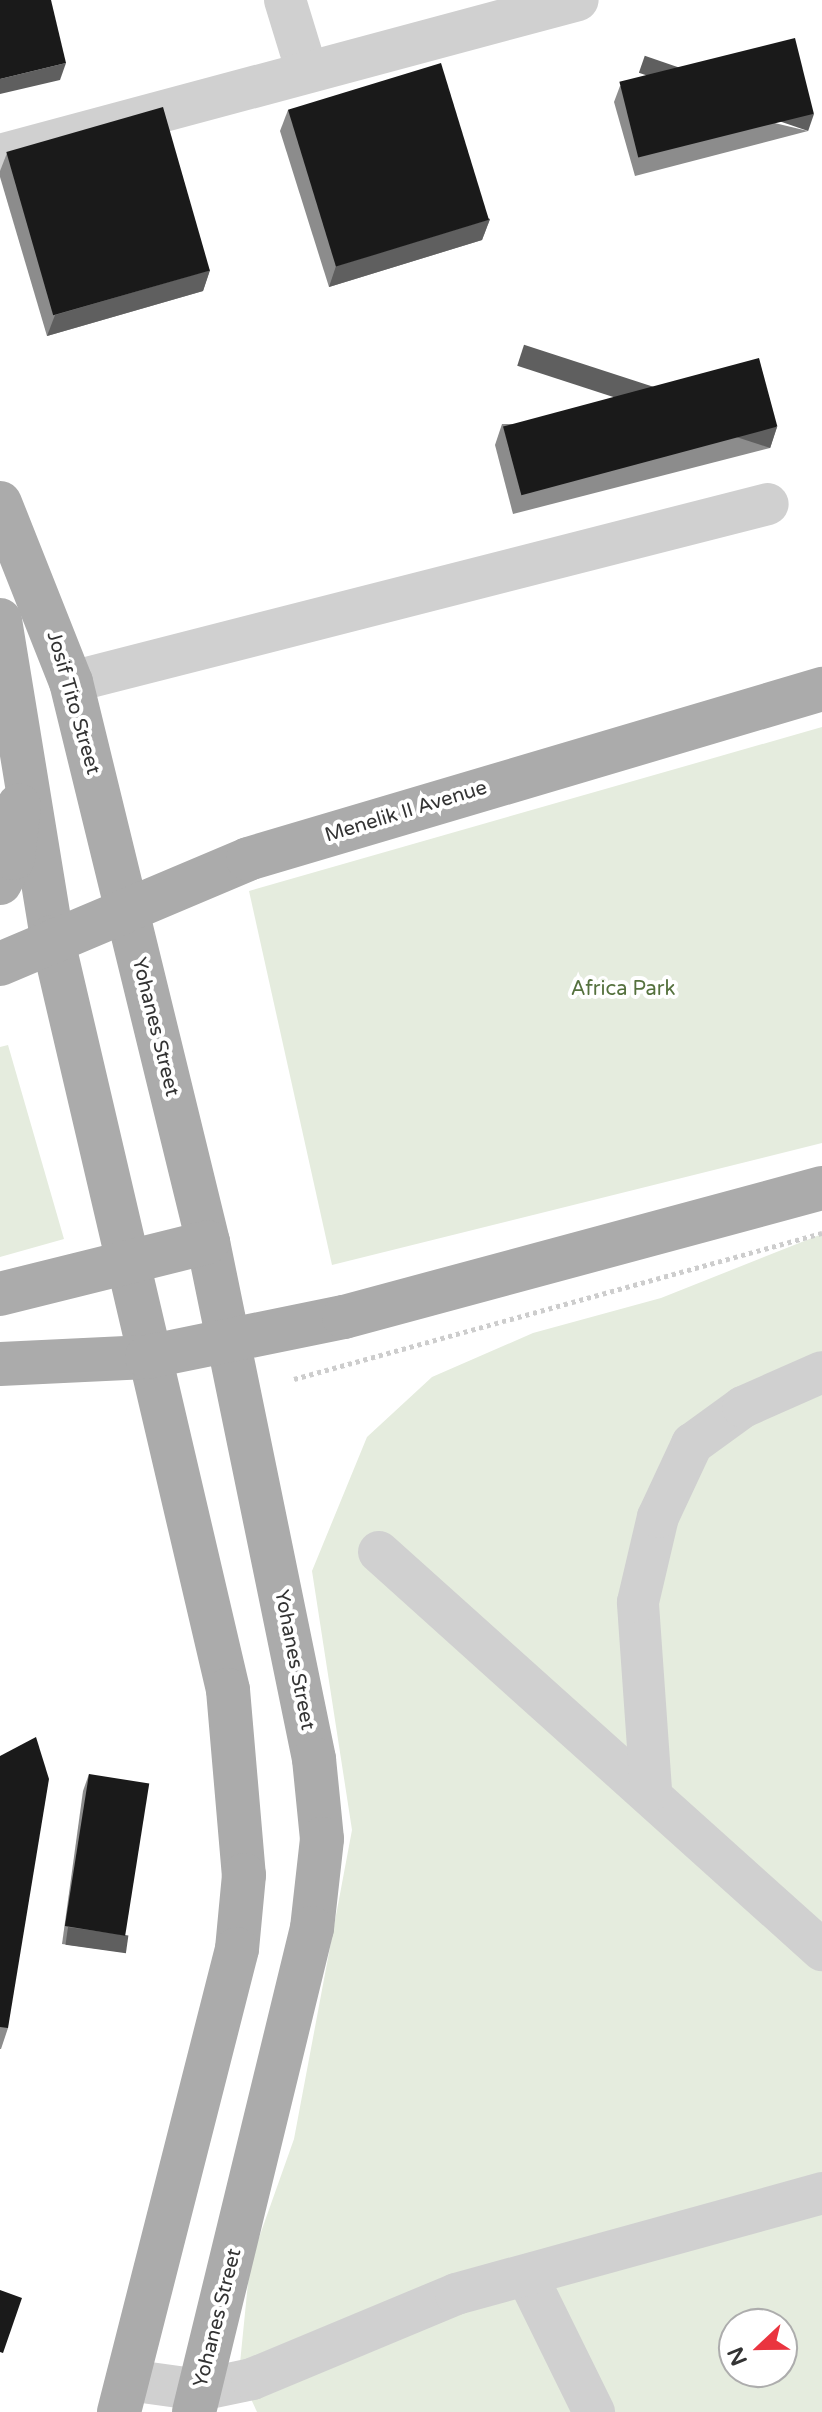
<!DOCTYPE html>
<html>
<head>
<meta charset="utf-8">
<style>
  body { margin:0 }
  #map { position:relative; width:822px; height:2412px; overflow:hidden; background:#fff; font-family:"Varela Round",sans-serif }
  div>[style] { position:absolute }
  .green>* { inset:0; background:#e5ecde }
  .path>* { height:5px; margin-top:-2.5px; transform-origin:0; background:repeating-linear-gradient(90deg,#cdcdcd 0 4px,transparent 0 8px) }
  .minor>* { height:42px; margin:-21px; padding:0 21px; transform-origin:21px; border-radius:21px; background:#d0d0d0 }
  .major>* { height:44px; margin:-22px; padding:0 22px; transform-origin:22px; border-radius:22px; background:#ababab }
  .wall>* { inset:0; background:#8c8c8c }
  .shaded-wall>* { inset:0; background:#5f5f5f; transform-origin:0 0 }
  .building>* { inset:0; background:#1a1a1a; transform-origin:0 0 }
  span { translate:-50% -50%; white-space:nowrap; text-align:center; line-height:1.15; -webkit-text-stroke:8px #fff; paint-order:stroke }
  .street-label { font-size:20px; color:#333 }
  .park-label { font-size:20px; color:#55713e }
  .north { position:absolute; left:718px; top:2308px; width:80px; height:80px; box-sizing:border-box; background:#fff; border:2px solid #adadad; border-radius:50%; rotate:248deg; font-size:22px; font-weight:700; line-height:32px; text-align:center; color:#333 }
  .north::after { content:''; display:block; margin:auto; width:28px; height:36px; background:#ea343f; clip-path:polygon(50% 0,100% 100%,50% 72%,0 100%) }
</style>
</head>
<body>
<div id="map">
  <div class="green">
    <i style="clip-path:polygon(822px 727px,822px 1143px,332px 1265px,249px 891px)"></i>
    <i style="clip-path:polygon(8px 1045px,64px 1239px,0 1257px,0 1047px)"></i>
    <i style="clip-path:polygon(evenodd,822px 1234px,822px 2412px,257px 2412px,239px 2373px,250px 2263px,294px 2139px,352px 1830px,312px 1571px,367px 1437px,432px 1377px,533px 1333px,661px 1298px,822px 1234px,734px 2324px,782px 2324px,782px 2372px,734px 2372px,734px 2324px)"></i>
  </div>
  <div class="path">
    <i style="left:294px;top:1379px;width:548px;rotate:-15.46deg"></i>
  </div>
  <div class="minor">
    <i style="left:285px;top:0;width:75px;rotate:73deg"></i>
    <i style="left:0;top:155px;width:598px;rotate:-15.01deg"></i>
    <i style="left:71px;top:682px;width:719px;rotate:-14.33deg"></i>
    <i style="left:379px;top:1552px;width:596px;rotate:41.94deg"></i>
    <i style="left:651px;top:1790px;width:188px;rotate:-94deg"></i>
    <i style="left:638px;top:1602px;width:87px;rotate:-76.8deg"></i>
    <i style="left:658px;top:1517px;width:81px;rotate:-65deg"></i>
    <i style="left:692px;top:1444px;width:63px;rotate:-36deg"></i>
    <i style="left:743px;top:1407px;width:86px;rotate:-23.9deg"></i>
    <i style="left:527px;top:2276px;width:152px;rotate:63.8deg"></i>
    <i style="left:128px;top:2380px;width:73px;rotate:7.9deg"></i>
    <i style="left:200px;top:2390px;width:53px;rotate:-11.9deg"></i>
    <i style="left:252px;top:2379px;width:221px;rotate:-22.6deg"></i>
    <i style="left:456px;top:2294px;width:380px;rotate:-15.4deg"></i>
  </div>
  <div class="major">
    <i style="left:0;top:503px;width:193px;rotate:68.4deg"></i>
    <i style="left:71px;top:682px;width:577px;rotate:76.25deg"></i>
    <i style="left:208px;top:1242px;width:528px;rotate:78.41deg"></i>
    <i style="left:314px;top:1759px;width:80px;rotate:84.3deg"></i>
    <i style="left:322px;top:1839px;width:90px;rotate:96.4deg"></i>
    <i style="left:312px;top:1928px;width:498px;rotate:103.7deg"></i>
    <i style="left:0;top:620px;width:321px;rotate:80.7deg"></i>
    <i style="left:52px;top:937px;width:773px;rotate:76.84deg"></i>
    <i style="left:228px;top:1690px;width:186px;rotate:85.1deg"></i>
    <i style="left:244px;top:1875px;width:74px;rotate:95.4deg"></i>
    <i style="left:237px;top:1949px;width:478px;rotate:104.3deg"></i>
    <i style="left:0;top:883px;width:28px;rotate:-63deg"></i>
    <i style="left:13px;top:858px;width:53px;rotate:-83.5deg"></i>
    <i style="left:0;top:964px;width:269px;rotate:-22.9deg"></i>
    <i style="left:248px;top:859px;width:599px;rotate:-16.5deg"></i>
    <i style="left:0;top:1294px;width:214px;rotate:-14deg"></i>
    <i style="left:0;top:1364px;width:147px;rotate:-2.7deg"></i>
    <i style="left:147px;top:1357px;width:201px;rotate:-11.5deg"></i>
    <i style="left:344px;top:1317px;width:495px;rotate:-15.1deg"></i>
  </div>
  <div class="wall">
    <i style="clip-path:polygon(620px 86px,808px 131px,635px 176px,614px 102px)"></i>
    <i style="clip-path:polygon(288px 110px,490px 219px,482px 240px,329px 287px,280px 131px)"></i>
    <i style="clip-path:polygon(7px 153px,210px 270px,203px 291px,47px 336px,0 177px,0 171px)"></i>
    <i style="clip-path:polygon(502px 424px,777px 427px,770px 448px,513px 514px,495px 445px)"></i>
    <i style="clip-path:polygon(0 1756px,8px 2028px,1px 2049px,0 2049px)"></i>
    <i style="clip-path:polygon(89px 1774px,122px 1952px,62px 1944px,83px 1791px)"></i>
  </div>
  <div class="shaded-wall">
    <i style="clip-path:polygon(66px 63px,60px 80px,0 94px,0 79px)"></i>
    <i style="left:814px;top:114px;width:18px;height:179px;rotate:109deg"></i>
    <i style="clip-path:polygon(490px 219px,482px 240px,329px 287px,336px 266px)"></i>
    <i style="clip-path:polygon(210px 270px,203px 291px,47px 336px,55px 315px)"></i>
    <i style="left:777px;top:427px;width:22px;height:266px;rotate:108deg"></i>
    <i style="left:68px;top:1927px;width:61px;height:18px;rotate:8deg"></i>
  </div>
  <div class="building">
    <i style="clip-path:polygon(0 0,51px 0,66px 63px,0 79px)"></i>
    <i style="left:795px;top:38px;width:78px;height:181px;rotate:76deg"></i>
    <i style="left:441px;top:63px;width:164px;height:160px;rotate:73deg"></i>
    <i style="left:163px;top:107px;width:170px;height:163px;rotate:74deg"></i>
    <i style="left:759px;top:358px;width:71px;height:265px;rotate:75deg"></i>
    <i style="clip-path:polygon(36px 1737px,49px 1779px,8px 2028px,0 2027px,0 1756px)"></i>
    <i style="left:89px;top:1774px;width:61px;height:154px;rotate:9deg"></i>
    <i style="clip-path:polygon(0 2290px,22px 2298px,3px 2353px,0 2352px)"></i>
  </div>
  <div class="street-label">
    <span style="left:73px;top:703px;rotate:74deg">Josif Tito Street</span>
    <span style="left:406px;top:812px;rotate:-17deg">Menelik II Avenue</span>
    <span style="left:155px;top:1027px;rotate:76deg">Yohanes Street</span>
    <span style="left:294px;top:1660px;rotate:79deg">Yohanes Street</span>
    <span style="left:218px;top:2318px;rotate:-76deg">Yohanes Street</span>
  </div>
  <div class="park-label">
    <span style="left:623px;top:989px">Africa Park</span>
  </div>
  <div class="north">N</div>
</div>
</body>
</html>
